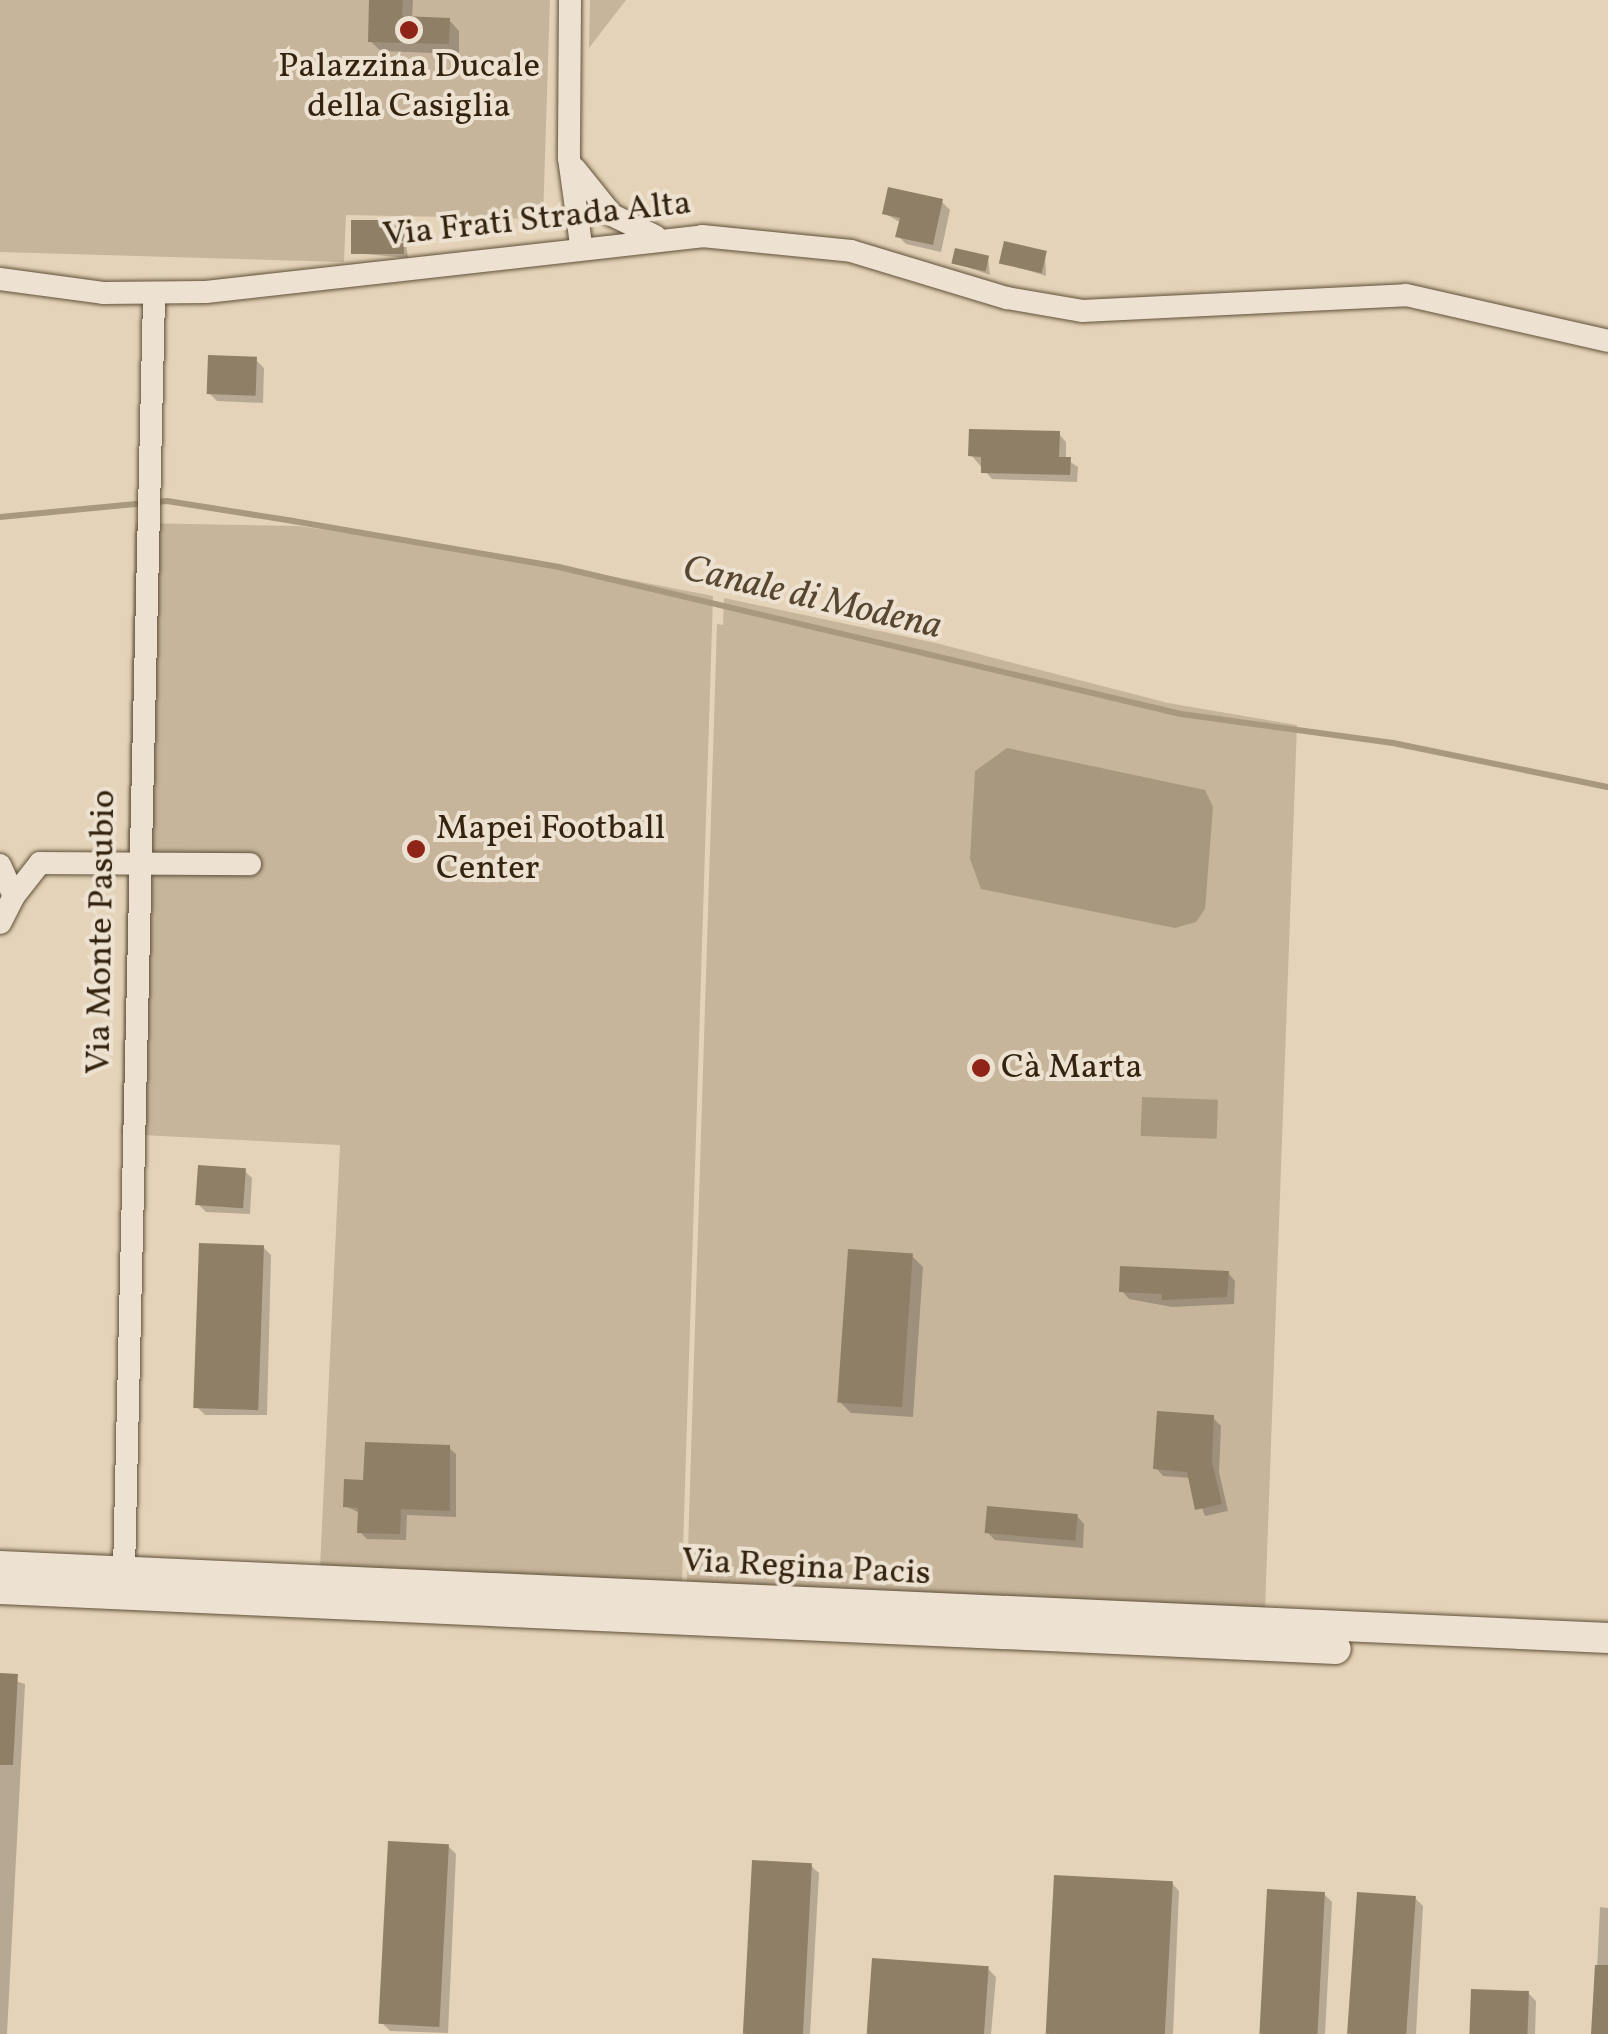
<!DOCTYPE html>
<html>
<head>
<meta charset="utf-8">
<style>
  body { margin:0 }
  #map { position:relative; width:1608px; height:2034px; overflow:hidden; background:#e4d3b8; font-family:Vollkorn,serif }
  div>[style] { position:absolute }
  .green>* { inset:0; background:#c6b59b }
  .water>* { inset:0; background:#a8987f; transform-origin:0 0 }
  .shadow>* { inset:0; background:#0003 }
  .stream>* { height:6px; margin:-3px; padding:0 3px; transform-origin:3px; border-radius:3px; background:#a8987f }
  .building>* { inset:0; background:#907f67; transform-origin:0 0 }
  .roads { filter:drop-shadow(0 0 2px #605039) drop-shadow(0 0 2px #605039) }
  .minor>* { height:22px; margin:-11px; padding:0 11px; transform-origin:11px; border-radius:11px; background:#ede2d1 }
  .tertiary>* { height:30px; margin:-15px; padding:0 15px; transform-origin:15px; border-radius:15px; background:#ede2d1 }
  .dots>* { width:28px; height:28px; translate:-50% -50%; box-sizing:border-box; border:5px solid #ede2d1; border-radius:50% }
  span { translate:-50% -50%; white-space:nowrap; text-align:center; line-height:1.15; -webkit-text-stroke:8px #ede2d1; paint-order:stroke }
  .poi-label { font-size:35px; color:#34240f }
  .left { translate:0 -50%; text-align:left }
  .street-label { font-size:35px; color:#34240f }
  .water-label { font-size:38px; color:#574731; font-style:italic }
</style>
</head>
<body>
<div id="map">
  <div class="green">
    <i style="clip-path:polygon(0 0,550px 0,543px 219px,346px 215px,344px 262px,0 252px)"></i>
    <i style="clip-path:polygon(590px 0,626px 0,589px 48px)"></i>
    <i style="clip-path:polygon(135px 523px,298px 526px,493px 553px,713px 596px,682px 1581px,320px 1568px,340px 1145px,121px 1134px)"></i>
    <i style="clip-path:polygon(724px 598px,936px 643px,1168px 703px,1297px 725px,1265px 1610px,746px 1609px,703px 1582px,687px 1581px,717px 624px,723px 625px)"></i>
  </div>
  <div class="water">
    <i style="clip-path:polygon(1007px 748px,1205px 790px,1213px 807px,1205px 909px,1196px 922px,1175px 928px,981px 889px,970px 859px,975px 771px)"></i>
    <i style="left:1142px;top:1097px;width:76px;height:39px;rotate:2deg"></i>
  </div>
  <div class="shadow">
    <i style="clip-path:polygon(372px 0,413px 0,412px 19px,449px 20px,459px 31px,459px 54px,381px 51px,370px 41px)"></i>
    <i style="clip-path:polygon(942px 202px,950px 210px,941px 252px,906px 244px,898px 236px,901px 223px,884px 213px)"></i>
    <i style="clip-path:polygon(403px 222px,408px 258px,354px 253px)"></i>
    <i style="clip-path:polygon(1045px 253px,1046px 276px,1002px 262px)"></i>
    <i style="clip-path:polygon(988px 258px,990px 275px,955px 263px)"></i>
    <i style="clip-path:polygon(256px 360px,264px 368px,263px 403px,217px 401px,209px 393px)"></i>
    <i style="clip-path:polygon(1059px 434px,1066px 442px,1066px 459px,1078px 467px,1077px 482px,992px 479px,971px 455px)"></i>
    <i style="clip-path:polygon(244px 1170px,252px 1178px,250px 1214px,206px 1212px,198px 1204px)"></i>
    <i style="clip-path:polygon(263px 1247px,271px 1255px,267px 1415px,205px 1415px,197px 1407px)"></i>
    <i style="clip-path:polygon(912px 1256px,923px 1267px,913px 1417px,851px 1413px,840px 1402px)"></i>
    <i style="clip-path:polygon(1228px 1273px,1235px 1281px,1234px 1304px,1172px 1307px,1129px 1299px,1122px 1291px)"></i>
    <i style="clip-path:polygon(1213px 1418px,1221px 1426px,1219px 1472px,1228px 1511px,1205px 1516px,1191px 1478px,1163px 1476px,1156px 1468px)"></i>
    <i style="clip-path:polygon(448px 1447px,456px 1454px,456px 1517px,407px 1515px,406px 1540px,367px 1539px,360px 1532px,360px 1513px,345px 1506px,365px 1483px)"></i>
    <i style="clip-path:polygon(1077px 1516px,1084px 1524px,1083px 1548px,995px 1540px,987px 1532px)"></i>
    <i style="clip-path:polygon(0 1676px,25px 1684px,7px 2034px,0 2034px)"></i>
    <i style="clip-path:polygon(448px 1846px,456px 1854px,448px 2033px,390px 2031px,382px 2023px)"></i>
    <i style="clip-path:polygon(811px 1866px,819px 1873px,810px 2034px,745px 2034px)"></i>
    <i style="clip-path:polygon(1172px 1883px,1179px 1891px,1173px 2034px,1049px 2034px)"></i>
    <i style="clip-path:polygon(1324px 1894px,1332px 1902px,1325px 2034px,1262px 2034px)"></i>
    <i style="clip-path:polygon(1415px 1898px,1423px 1906px,1416px 2034px,1352px 2034px)"></i>
    <i style="clip-path:polygon(1600px 1907px,1608px 1908px,1608px 2034px,1594px 2034px)"></i>
    <i style="clip-path:polygon(988px 1969px,996px 1977px,991px 2034px,869px 2034px)"></i>
    <i style="clip-path:polygon(1528px 1993px,1536px 2001px,1535px 2034px,1472px 2034px)"></i>
  </div>
  <div class="stream">
    <i style="left:0;top:517px;width:168px;rotate:-5.5deg"></i>
    <i style="left:167px;top:501px;width:128px;rotate:9deg"></i>
    <i style="left:293px;top:521px;width:270px;rotate:9.8deg"></i>
    <i style="left:559px;top:567px;width:639px;rotate:13.3deg"></i>
    <i style="left:1181px;top:714px;width:214px;rotate:7.8deg"></i>
    <i style="left:1393px;top:743px;width:219px;rotate:11.6deg"></i>
  </div>
  <div class="building">
    <i style="clip-path:polygon(369px 0,403px 0,402px 16px,450px 18px,449px 44px,368px 42px)"></i>
    <i style="clip-path:polygon(888px 187px,943px 199px,933px 245px,895px 237px,900px 218px,882px 214px)"></i>
    <i style="left:351px;top:220px;width:53px;height:34px"></i>
    <i style="left:1004px;top:241px;width:44px;height:23px;rotate:13deg"></i>
    <i style="left:955px;top:248px;width:35px;height:16px;rotate:13deg"></i>
    <i style="left:208px;top:355px;width:49px;height:39px;rotate:2deg"></i>
    <i style="clip-path:polygon(969px 429px,1060px 431px,1059px 457px,1071px 457px,1070px 475px,981px 473px,981px 457px,968px 456px)"></i>
    <i style="left:198px;top:1165px;width:48px;height:40px;rotate:4deg"></i>
    <i style="left:199px;top:1243px;width:65px;height:165px;rotate:2deg"></i>
    <i style="left:848px;top:1249px;width:65px;height:154px;rotate:4deg"></i>
    <i style="clip-path:polygon(1120px 1266px,1229px 1271px,1227px 1297px,1162px 1300px,1162px 1294px,1119px 1292px)"></i>
    <i style="clip-path:polygon(1157px 1411px,1214px 1415px,1212px 1462px,1222px 1504px,1195px 1510px,1187px 1472px,1153px 1469px)"></i>
    <i style="clip-path:polygon(365px 1442px,450px 1445px,450px 1511px,401px 1509px,400px 1534px,357px 1533px,358px 1508px,343px 1507px,344px 1479px,363px 1480px)"></i>
    <i style="left:987px;top:1506px;width:91px;height:27px;rotate:5deg"></i>
    <i style="clip-path:polygon(0 1673px,18px 1674px,13px 1765px,0 1765px)"></i>
    <i style="left:388px;top:1841px;width:61px;height:183px;rotate:3deg"></i>
    <i style="left:752px;top:1860px;width:60px;height:174px;rotate:3deg"></i>
    <i style="left:1054px;top:1875px;width:119px;height:159px;rotate:3deg"></i>
    <i style="left:1267px;top:1889px;width:58px;height:145px;rotate:3deg"></i>
    <i style="left:1357px;top:1892px;width:59px;height:142px;rotate:4deg"></i>
    <i style="left:872px;top:1958px;width:117px;height:76px;rotate:4deg"></i>
    <i style="clip-path:polygon(1595px 1965px,1608px 1965px,1608px 2034px,1591px 2034px)"></i>
    <i style="left:1471px;top:1989px;width:58px;height:45px;rotate:2deg"></i>
  </div>
  <div class="roads">
    <div class="minor">
      <i style="left:570px;top:0;width:158px;rotate:90.4deg"></i>
      <i style="left:569px;top:158px;width:88px;rotate:82.1deg"></i>
      <i style="left:575px;top:169px;width:59px;rotate:51.2deg"></i>
      <i style="left:612px;top:215px;width:48px;rotate:26deg"></i>
      <i style="left:0;top:279px;width:104px;rotate:7.7deg"></i>
      <i style="left:103px;top:293px;width:103px;rotate:-0.6deg"></i>
      <i style="left:206px;top:292px;width:499px;rotate:-6.4deg"></i>
      <i style="left:702px;top:236px;width:150px;rotate:5.7deg"></i>
      <i style="left:851px;top:251px;width:163px;rotate:16.8deg"></i>
      <i style="left:1007px;top:298px;width:76px;rotate:9.8deg"></i>
      <i style="left:1082px;top:311px;width:324px;rotate:-2.8deg"></i>
      <i style="left:1406px;top:295px;width:207px;rotate:12.8deg"></i>
      <i style="left:0;top:865px;width:34px;rotate:66deg"></i>
      <i style="left:14px;top:896px;width:30px;rotate:117deg"></i>
      <i style="left:14px;top:896px;width:42px;rotate:-51.8deg"></i>
      <i style="left:40px;top:863px;width:210px;rotate:0.3deg"></i>
      <i style="left:124px;top:1571px;width:1277px;rotate:-88.65deg"></i>
    </div>
    <div class="tertiary">
      <i style="left:0;top:1566px;width:1610px;rotate:2.56deg"></i>
      <i style="left:0;top:1589px;width:1337px;rotate:2.57deg"></i>
    </div>
  </div>
  <div class="dots">
    <i style="left:409px;top:30px;background:#8f2418"></i>
    <i style="left:416px;top:849px;background:#8f2418"></i>
    <i style="left:981px;top:1068px;background:#8f2418"></i>
  </div>
  <div class="poi-label">
    <span style="left:409px;top:87px">Palazzina Ducale<br>della Casiglia</span>
    <span class="left" style="left:436px;top:849px">Mapei Football<br>Center</span>
    <span class="left" style="left:1001px;top:1068px">Cà Marta</span>
  </div>
  <div class="street-label">
    <span style="left:537px;top:220px;rotate:-6deg">Via Frati Strada Alta</span>
    <span style="left:102px;top:932px;rotate:-89deg">Via Monte Pasubio</span>
    <span style="left:806px;top:1568px;rotate:3deg">Via Regina Pacis</span>
  </div>
  <div class="water-label">
    <span style="left:812px;top:599px;rotate:13deg">Canale di Modena</span>
  </div>
</div>
</body>
</html>
